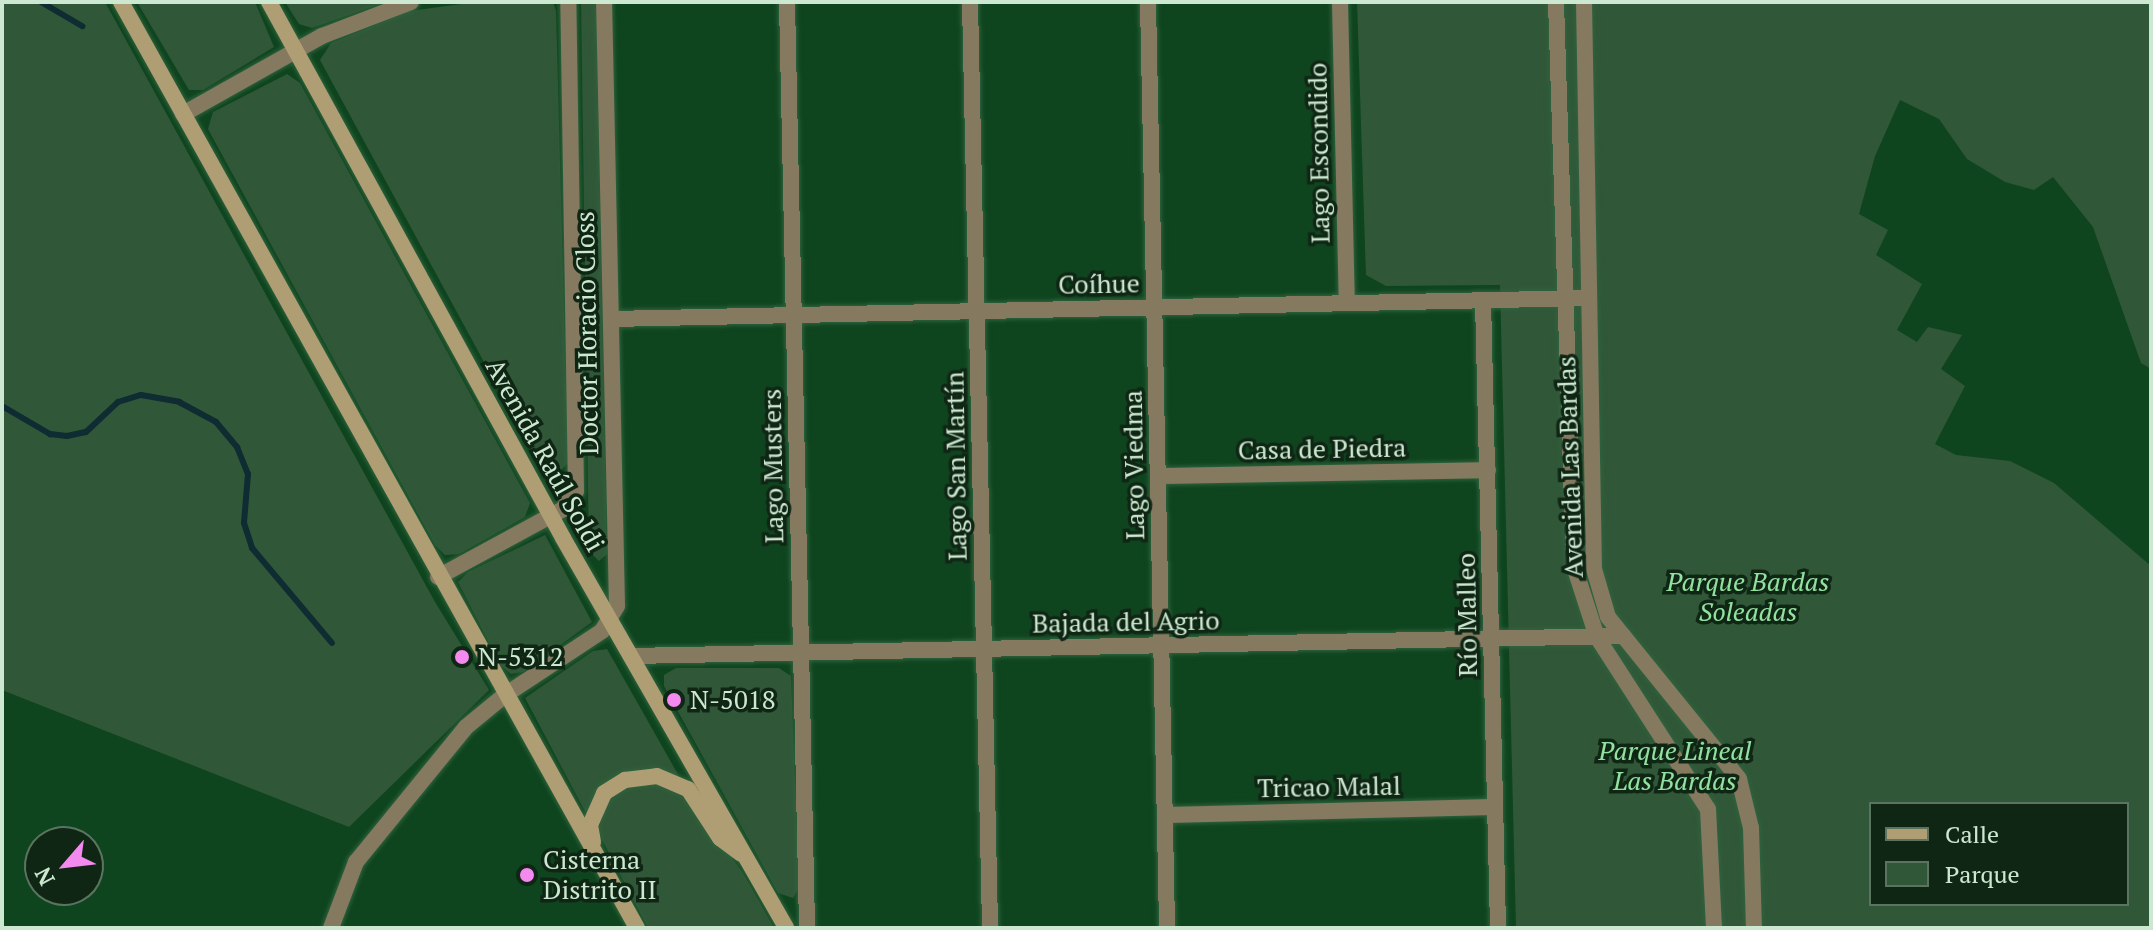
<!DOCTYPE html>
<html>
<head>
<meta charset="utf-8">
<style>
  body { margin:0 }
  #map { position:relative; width:2153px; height:930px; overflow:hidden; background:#0e451e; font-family:"PT Serif",serif }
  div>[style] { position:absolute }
  .green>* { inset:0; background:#305838 }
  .stream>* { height:6px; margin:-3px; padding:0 3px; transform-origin:3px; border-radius:3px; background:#0e2c31 }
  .roads { filter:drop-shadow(0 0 2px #30623e) drop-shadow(0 0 2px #30623e) }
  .minor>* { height:16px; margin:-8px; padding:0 8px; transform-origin:8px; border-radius:8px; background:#857a60 }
  .tertiary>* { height:16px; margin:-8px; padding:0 8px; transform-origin:8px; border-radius:8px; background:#857a60 }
  .secondary>* { height:16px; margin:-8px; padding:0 8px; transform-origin:8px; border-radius:8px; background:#af9e74 }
  .dots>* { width:22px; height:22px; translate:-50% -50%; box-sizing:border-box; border:4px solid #102615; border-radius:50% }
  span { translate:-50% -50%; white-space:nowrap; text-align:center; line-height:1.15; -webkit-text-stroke:7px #102615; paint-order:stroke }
  .street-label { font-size:26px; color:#cce8d0 }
  .park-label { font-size:26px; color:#92e1a0; font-style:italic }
  .poi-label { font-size:26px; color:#cce8d0 }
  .left { translate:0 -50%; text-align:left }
  .frame { position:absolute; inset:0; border:4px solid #cce8d0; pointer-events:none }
  .legend { position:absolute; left:1869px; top:802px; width:260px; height:104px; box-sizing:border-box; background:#102615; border:2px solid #5b7460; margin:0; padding:10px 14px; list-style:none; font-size:24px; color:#cce8d0 }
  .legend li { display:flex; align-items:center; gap:16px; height:40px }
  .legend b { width:40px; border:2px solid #5b7460 }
  .north { position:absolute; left:24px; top:826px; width:80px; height:80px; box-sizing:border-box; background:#102615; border:2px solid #5b7460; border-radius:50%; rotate:242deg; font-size:22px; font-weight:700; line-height:32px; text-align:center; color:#cce8d0 }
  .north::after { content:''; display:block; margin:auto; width:28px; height:36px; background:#f489ef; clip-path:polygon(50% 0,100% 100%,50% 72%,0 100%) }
</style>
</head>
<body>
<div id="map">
  <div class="green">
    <i style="clip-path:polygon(2px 2px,105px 2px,435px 602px,489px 690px,349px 827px,2px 690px)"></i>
    <i style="clip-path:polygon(137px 2px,255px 2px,274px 47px,203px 90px,189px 90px)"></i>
    <i style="clip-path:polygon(285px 2px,386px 2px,312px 28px,299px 24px)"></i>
    <i style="clip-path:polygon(476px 2px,553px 2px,556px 11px,568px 463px,555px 476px,542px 469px,320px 60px,331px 43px,410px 11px)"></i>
    <i style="clip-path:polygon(581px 2px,593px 2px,596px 7px,607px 554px,599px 561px,589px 551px)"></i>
    <i style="clip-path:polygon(evenodd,1357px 2px,2151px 2px,2151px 369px,2141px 363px,2093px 227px,2053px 177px,2034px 190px,2005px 182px,1967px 159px,1939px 119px,1900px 100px,1875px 156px,1859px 214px,1888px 230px,1876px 255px,1922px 284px,1897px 330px,1917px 342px,1928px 327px,1962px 335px,1941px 369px,1965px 386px,1935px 444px,1956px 455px,2010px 461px,2054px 483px,2151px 566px,2151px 928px,1516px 928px,1500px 285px,1386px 286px,1366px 275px,1357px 2px,1871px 804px,2127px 804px,2127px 904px,1871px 904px,1871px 804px)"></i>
    <i style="clip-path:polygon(287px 74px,300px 83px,530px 503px,525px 517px,459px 554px,445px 555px,435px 545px,208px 129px,213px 112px)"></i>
    <i style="clip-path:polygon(545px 535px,592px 622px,523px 672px,511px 674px,501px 666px,458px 582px,468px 572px)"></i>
    <i style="clip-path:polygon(607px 649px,680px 778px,650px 770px,630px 772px,587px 815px,525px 698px,593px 651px)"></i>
    <i style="clip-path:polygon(676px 668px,779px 668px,791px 676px,799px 888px,793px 898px,778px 893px,664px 686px,664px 675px)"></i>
    <i style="clip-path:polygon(636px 781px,681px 788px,743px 873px,774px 928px,648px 928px,599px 834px,598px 817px,608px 797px)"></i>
  </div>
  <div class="stream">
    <i style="left:41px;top:2px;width:48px;rotate:30.3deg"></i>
    <i style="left:2px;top:406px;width:56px;rotate:30.3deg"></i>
    <i style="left:50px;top:434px;width:17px;rotate:7deg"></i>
    <i style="left:67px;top:436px;width:19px;rotate:-12deg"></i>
    <i style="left:86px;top:432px;width:44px;rotate:-43.2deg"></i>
    <i style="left:118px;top:402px;width:24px;rotate:-17deg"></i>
    <i style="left:141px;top:395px;width:39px;rotate:10deg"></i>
    <i style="left:179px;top:402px;width:42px;rotate:28.4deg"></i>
    <i style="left:216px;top:422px;width:33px;rotate:50deg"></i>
    <i style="left:237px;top:447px;width:29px;rotate:68deg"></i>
    <i style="left:248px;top:474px;width:49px;rotate:94.7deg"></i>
    <i style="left:244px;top:523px;width:26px;rotate:72deg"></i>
    <i style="left:252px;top:548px;width:124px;rotate:49.9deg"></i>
  </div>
  <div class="roads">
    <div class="minor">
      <i style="left:787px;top:2px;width:926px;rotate:88.76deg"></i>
      <i style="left:970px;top:2px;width:926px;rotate:88.76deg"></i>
      <i style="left:1148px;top:2px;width:926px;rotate:88.82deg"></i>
      <i style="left:1340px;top:2px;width:301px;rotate:88.7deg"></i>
      <i style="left:1556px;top:2px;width:564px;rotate:88.17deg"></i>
      <i style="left:1574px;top:566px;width:75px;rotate:72.1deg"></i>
      <i style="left:1597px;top:637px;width:205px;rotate:57.2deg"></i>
      <i style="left:1708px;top:809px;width:119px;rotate:87.1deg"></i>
      <i style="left:1584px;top:2px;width:567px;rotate:88.99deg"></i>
      <i style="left:1594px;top:569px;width:50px;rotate:73.7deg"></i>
      <i style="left:1608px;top:617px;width:208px;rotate:51deg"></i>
      <i style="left:1739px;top:779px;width:50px;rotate:76.2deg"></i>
      <i style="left:1751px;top:828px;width:100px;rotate:88.3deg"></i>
      <i style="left:183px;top:114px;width:159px;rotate:-29.3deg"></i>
      <i style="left:322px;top:36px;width:95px;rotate:-20.9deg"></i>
      <i style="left:1483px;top:300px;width:628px;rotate:88.63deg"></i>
      <i style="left:611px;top:319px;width:977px;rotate:-1.23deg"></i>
      <i style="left:1158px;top:476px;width:330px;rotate:-1deg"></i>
      <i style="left:631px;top:656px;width:992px;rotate:-1.16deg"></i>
      <i style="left:1165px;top:815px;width:330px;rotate:-1.4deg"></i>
      <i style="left:331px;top:928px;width:71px;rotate:-69.3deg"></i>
      <i style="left:356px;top:862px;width:174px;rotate:-50.8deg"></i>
      <i style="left:466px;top:727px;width:50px;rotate:-39.4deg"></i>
    </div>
    <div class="tertiary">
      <i style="left:438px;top:577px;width:142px;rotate:-28.5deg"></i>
      <i style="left:563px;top:509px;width:22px;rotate:-54deg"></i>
      <i style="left:576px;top:491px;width:489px;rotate:-90.9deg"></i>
      <i style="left:505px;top:695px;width:116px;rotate:-33.4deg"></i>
      <i style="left:602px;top:631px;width:29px;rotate:-59deg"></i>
      <i style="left:617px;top:606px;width:604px;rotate:-91.23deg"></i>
    </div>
    <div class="secondary">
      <i style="left:121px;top:2px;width:1060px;rotate:60.87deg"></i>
      <i style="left:269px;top:2px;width:611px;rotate:61.25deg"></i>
      <i style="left:563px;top:538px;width:449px;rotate:60.2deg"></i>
      <i style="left:593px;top:842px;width:17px;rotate:-100deg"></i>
      <i style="left:590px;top:825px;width:35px;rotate:-66deg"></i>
      <i style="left:604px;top:793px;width:25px;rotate:-32deg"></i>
      <i style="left:625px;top:780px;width:32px;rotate:-7deg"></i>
      <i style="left:657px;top:776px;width:34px;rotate:23deg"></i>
      <i style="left:688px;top:789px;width:59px;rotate:56.9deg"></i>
      <i style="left:720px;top:838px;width:26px;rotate:37deg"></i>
    </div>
  </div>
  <div class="dots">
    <i style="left:462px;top:657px;background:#f489ef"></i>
    <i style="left:674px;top:700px;background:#f489ef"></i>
    <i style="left:527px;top:875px;background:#f489ef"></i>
  </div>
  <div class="street-label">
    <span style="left:1319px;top:153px;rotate:-91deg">Lago Escondido</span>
    <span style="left:1099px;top:284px;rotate:-1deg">Coíhue</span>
    <span style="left:587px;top:333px;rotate:-91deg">Doctor Horacio Closs</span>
    <span style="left:1322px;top:449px;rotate:-1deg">Casa de Piedra</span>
    <span style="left:545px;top:455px;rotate:61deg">Avenida Raúl Soldi</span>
    <span style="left:1134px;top:465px;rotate:-91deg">Lago Viedma</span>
    <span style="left:773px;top:466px;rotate:-91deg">Lago Musters</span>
    <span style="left:956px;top:466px;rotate:-91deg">Lago San Martín</span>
    <span style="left:1570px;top:467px;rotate:-92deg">Avenida Las Bardas</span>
    <span style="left:1467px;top:615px;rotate:-91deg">Río Malleo</span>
    <span style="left:1126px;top:622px;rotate:-1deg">Bajada del Agrio</span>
    <span style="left:1329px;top:787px;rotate:-1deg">Tricao Malal</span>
  </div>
  <div class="park-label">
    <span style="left:1748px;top:597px">Parque Bardas<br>Soleadas</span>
    <span style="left:1675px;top:766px">Parque Lineal<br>Las Bardas</span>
  </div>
  <div class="poi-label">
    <span class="left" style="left:478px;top:657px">N-5312</span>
    <span class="left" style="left:690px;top:700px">N-5018</span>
    <span class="left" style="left:543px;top:875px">Cisterna<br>Distrito II</span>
  </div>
  <div class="frame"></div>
  <ul class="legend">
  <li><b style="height:10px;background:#af9e74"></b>Calle</li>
  <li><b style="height:22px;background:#305838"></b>Parque</li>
  </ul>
  <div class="north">N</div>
</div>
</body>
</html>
